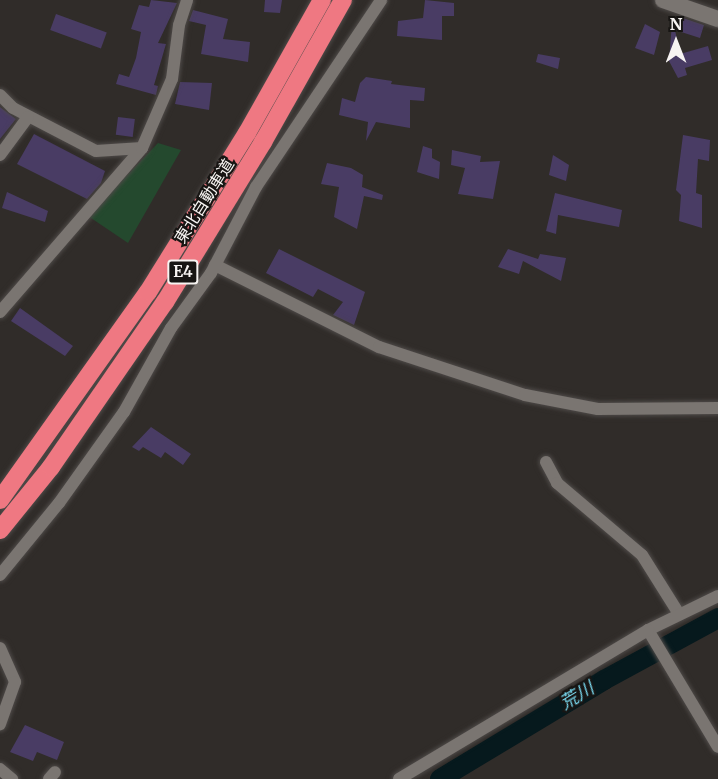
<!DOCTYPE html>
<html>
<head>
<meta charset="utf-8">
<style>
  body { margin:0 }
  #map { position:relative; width:718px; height:779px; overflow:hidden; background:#302c29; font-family:Merriweather,"Noto Sans JP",serif }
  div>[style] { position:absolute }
  .green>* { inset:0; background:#24492e }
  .river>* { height:20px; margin:-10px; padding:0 10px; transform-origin:10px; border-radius:10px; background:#06191d }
  .building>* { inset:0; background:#493c64; transform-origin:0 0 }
  .roads { filter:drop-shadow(0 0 2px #4e4a48) drop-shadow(0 0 2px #4e4a48) }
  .street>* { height:12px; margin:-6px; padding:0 6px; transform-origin:6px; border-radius:6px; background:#7a7571 }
  .secondary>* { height:16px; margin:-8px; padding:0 8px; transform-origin:8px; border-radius:8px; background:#7a7571 }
  .highway>* { height:18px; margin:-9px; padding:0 9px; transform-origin:9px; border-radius:9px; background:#ef7882 }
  span { translate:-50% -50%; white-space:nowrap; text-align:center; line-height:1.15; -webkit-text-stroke:4.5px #171513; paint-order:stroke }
  .shield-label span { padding:2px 4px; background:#171513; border:2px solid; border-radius:4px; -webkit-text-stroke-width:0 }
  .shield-label { font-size:15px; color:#f7f4f2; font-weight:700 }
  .street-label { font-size:16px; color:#f7f4f2 }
  .water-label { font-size:18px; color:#79daf0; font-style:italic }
  .north { position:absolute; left:646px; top:12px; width:60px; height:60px; -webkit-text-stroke:4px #171513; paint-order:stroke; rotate:0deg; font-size:16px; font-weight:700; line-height:24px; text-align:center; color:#f7f4f2 }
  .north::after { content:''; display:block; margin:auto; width:21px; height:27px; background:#f7f4f2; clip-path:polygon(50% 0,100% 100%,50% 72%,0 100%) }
</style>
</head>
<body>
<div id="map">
  <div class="green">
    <i style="clip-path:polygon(158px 143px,181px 150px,128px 243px,88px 216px)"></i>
  </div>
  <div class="river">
    <i style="left:440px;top:779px;width:192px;rotate:-31.1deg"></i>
    <i style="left:604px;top:680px;width:130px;rotate:-28.5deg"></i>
  </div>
  <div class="building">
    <i style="clip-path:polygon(151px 0,177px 3px,158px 43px,166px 44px,154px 85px,158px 86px,156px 95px,116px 84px,119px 74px,129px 77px,136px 58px,141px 32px,131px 29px,139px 5px,149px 7px)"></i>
    <i style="clip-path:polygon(265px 0,282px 0,280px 13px,264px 12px)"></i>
    <i style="clip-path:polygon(425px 0,454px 3px,454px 16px,442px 16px,442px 40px,397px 36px,398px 21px,423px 18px)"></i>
    <i style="clip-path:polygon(193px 10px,228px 19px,223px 39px,250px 42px,248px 62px,201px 54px,206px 25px,189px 21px)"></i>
    <i style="left:56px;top:14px;width:54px;height:17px;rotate:20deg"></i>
    <i style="clip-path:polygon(677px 16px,704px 25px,700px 38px,675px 30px,680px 54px,708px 46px,712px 60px,685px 68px,687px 75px,678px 78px,669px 61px,672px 23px,674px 26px)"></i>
    <i style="clip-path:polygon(645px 24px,660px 32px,654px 55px,635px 48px)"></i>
    <i style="clip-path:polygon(538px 54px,560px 58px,558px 69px,536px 62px)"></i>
    <i style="clip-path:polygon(366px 77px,392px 81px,391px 84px,425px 88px,424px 101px,410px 100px,410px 128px,376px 122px,366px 141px,368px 122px,339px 115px,342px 98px,355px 102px,360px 83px)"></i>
    <i style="clip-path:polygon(180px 82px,212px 83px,209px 110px,175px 104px)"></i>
    <i style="clip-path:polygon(0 107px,16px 119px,0 139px)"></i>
    <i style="left:118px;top:117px;width:17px;height:18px;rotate:7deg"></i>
    <i style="clip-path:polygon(34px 134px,105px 171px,101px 183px,87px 199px,17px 164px)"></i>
    <i style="clip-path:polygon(683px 135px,710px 140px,709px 161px,698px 159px,696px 193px,702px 195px,702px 228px,679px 221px,681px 195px,676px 190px)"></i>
    <i style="clip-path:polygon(423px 146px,432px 149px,432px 158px,440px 162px,439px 179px,417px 172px)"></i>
    <i style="clip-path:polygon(452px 150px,481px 156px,480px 162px,500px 161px,493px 199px,458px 194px,465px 168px,451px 165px)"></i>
    <i style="clip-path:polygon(553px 155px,569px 165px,566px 181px,549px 175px)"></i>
    <i style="clip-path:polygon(327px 163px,351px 168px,363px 175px,362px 187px,383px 195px,382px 200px,364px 196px,357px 229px,334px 217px,339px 187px,321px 184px)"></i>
    <i style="clip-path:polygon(7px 192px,48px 211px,45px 222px,2px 208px)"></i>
    <i style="clip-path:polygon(555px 193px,622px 210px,619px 227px,558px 215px,556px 234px,546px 231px)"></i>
    <i style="clip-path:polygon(279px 249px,365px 292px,354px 325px,333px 315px,343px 302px,318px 289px,313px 297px,266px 273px)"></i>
    <i style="clip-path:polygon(508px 249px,538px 259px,540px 254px,566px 258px,561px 281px,523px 261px,519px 274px,498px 267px)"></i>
    <i style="clip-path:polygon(20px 308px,73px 346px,65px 356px,11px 321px)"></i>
    <i style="clip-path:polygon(151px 427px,191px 454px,183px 465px,165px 452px,161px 458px,143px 447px,139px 451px,132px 447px)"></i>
    <i style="clip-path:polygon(25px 725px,64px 742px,57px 760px,37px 752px,33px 761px,10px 752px)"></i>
  </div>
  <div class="roads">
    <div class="street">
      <i style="left:0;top:95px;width:18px;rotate:45deg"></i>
      <i style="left:13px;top:108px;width:93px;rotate:27.4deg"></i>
      <i style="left:96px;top:151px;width:46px;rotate:-3.7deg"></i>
      <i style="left:0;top:155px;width:47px;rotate:-53.6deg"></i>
      <i style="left:215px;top:265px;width:183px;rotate:26.6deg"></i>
      <i style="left:379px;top:347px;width:154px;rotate:18.2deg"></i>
      <i style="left:525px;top:395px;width:74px;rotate:10.9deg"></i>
      <i style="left:598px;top:409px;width:120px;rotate:-0.5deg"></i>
      <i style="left:0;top:312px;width:217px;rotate:-49.1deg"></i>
      <i style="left:142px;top:148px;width:75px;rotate:-66.5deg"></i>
      <i style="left:172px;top:79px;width:54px;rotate:-82.6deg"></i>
      <i style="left:179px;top:25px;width:26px;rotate:-72deg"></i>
      <i style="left:546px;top:462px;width:24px;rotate:62deg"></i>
      <i style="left:557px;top:483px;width:111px;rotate:40.3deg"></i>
      <i style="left:642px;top:555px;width:70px;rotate:57.9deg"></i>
      <i style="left:0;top:575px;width:93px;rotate:-50.7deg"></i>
      <i style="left:59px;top:503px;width:112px;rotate:-54.5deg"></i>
      <i style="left:124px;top:412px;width:96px;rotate:-60.8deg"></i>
      <i style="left:171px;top:328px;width:68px;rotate:-54deg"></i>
      <i style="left:211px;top:273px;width:97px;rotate:-62.4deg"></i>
      <i style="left:256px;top:187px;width:225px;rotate:-56.2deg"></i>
      <i style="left:718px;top:596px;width:78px;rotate:154.1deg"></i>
      <i style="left:648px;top:630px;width:136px;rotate:59.1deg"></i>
      <i style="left:0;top:648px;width:37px;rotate:66deg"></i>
      <i style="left:15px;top:682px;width:45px;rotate:109.7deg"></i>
      <i style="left:0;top:769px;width:16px;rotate:40deg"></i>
      <i style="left:49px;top:779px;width:9px;rotate:-49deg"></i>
      <i style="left:399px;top:779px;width:290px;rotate:-30.9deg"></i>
    </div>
    <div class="secondary">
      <i style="left:663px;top:0;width:58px;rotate:19.1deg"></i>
    </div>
    <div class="highway">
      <i style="left:0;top:500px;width:255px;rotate:-54.6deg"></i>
      <i style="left:148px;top:292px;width:187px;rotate:-58.1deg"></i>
      <i style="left:247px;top:133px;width:153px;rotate:-60.6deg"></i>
      <i style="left:0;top:530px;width:81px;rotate:-51deg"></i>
      <i style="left:51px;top:467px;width:201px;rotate:-55.4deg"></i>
      <i style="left:165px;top:302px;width:188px;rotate:-58.5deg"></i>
      <i style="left:263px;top:142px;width:163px;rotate:-60.6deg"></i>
    </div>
  </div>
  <div class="shield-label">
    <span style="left:183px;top:272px">E4</span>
  </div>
  <div class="street-label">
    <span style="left:204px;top:201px;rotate:-58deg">東北自動車道</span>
  </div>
  <div class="water-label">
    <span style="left:577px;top:696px;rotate:-31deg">荒川</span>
  </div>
  <div class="north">N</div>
</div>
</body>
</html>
